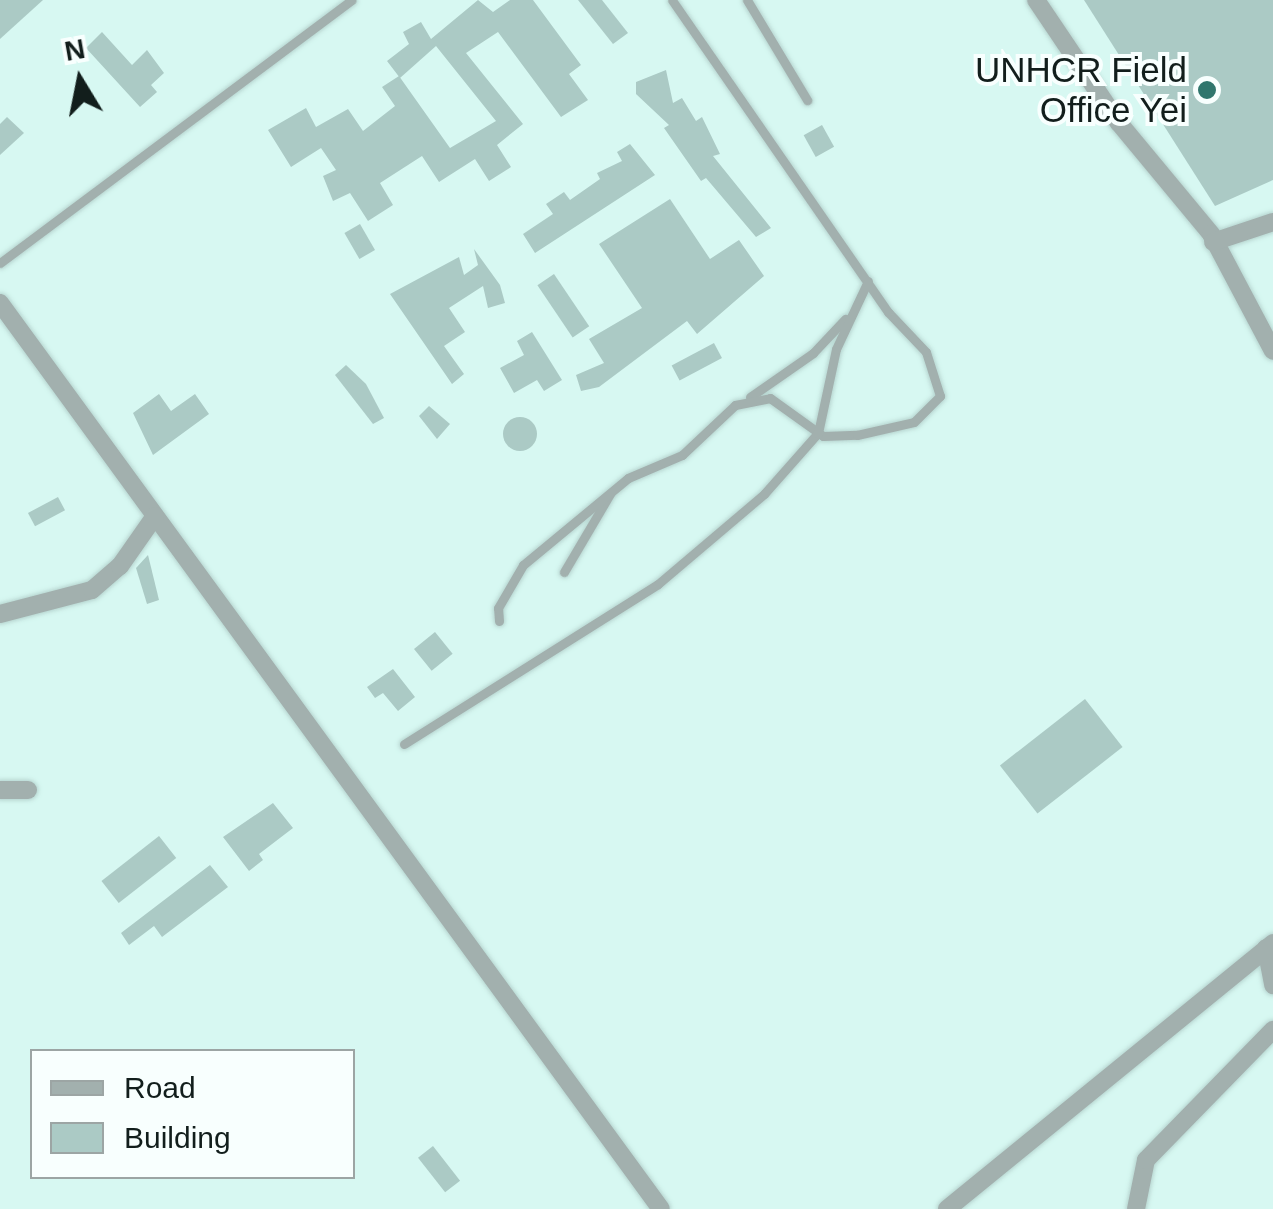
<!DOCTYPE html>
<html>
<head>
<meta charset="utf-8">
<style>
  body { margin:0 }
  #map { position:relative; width:1273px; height:1209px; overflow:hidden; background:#d7f8f2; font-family:Helvetica,sans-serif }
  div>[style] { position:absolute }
  .building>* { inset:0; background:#abcac5; transform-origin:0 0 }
  .round { border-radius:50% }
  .roads { filter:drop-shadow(0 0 2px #b7d5d0) drop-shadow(0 0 2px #b7d5d0) }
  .lane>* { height:9px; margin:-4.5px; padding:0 4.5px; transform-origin:4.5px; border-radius:4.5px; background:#a2b0ae }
  .street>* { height:18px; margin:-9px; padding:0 9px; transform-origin:9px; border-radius:9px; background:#a2b0ae }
  .dots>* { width:28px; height:28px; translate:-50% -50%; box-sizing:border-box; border:5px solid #f8fffe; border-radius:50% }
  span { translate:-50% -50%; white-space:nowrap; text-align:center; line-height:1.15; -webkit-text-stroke:8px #f8fffe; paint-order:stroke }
  .poi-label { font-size:35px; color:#121e1c }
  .right { translate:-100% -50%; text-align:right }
  .legend { position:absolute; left:30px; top:1049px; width:325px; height:130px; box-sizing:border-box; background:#f8fffe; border:2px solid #9ca5a4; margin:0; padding:12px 18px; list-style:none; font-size:30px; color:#121e1c }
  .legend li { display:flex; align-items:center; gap:20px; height:50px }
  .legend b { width:50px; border:2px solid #9ca5a4 }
  .north { position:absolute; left:30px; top:30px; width:100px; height:100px; -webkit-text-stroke:8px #f8fffe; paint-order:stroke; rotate:350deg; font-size:28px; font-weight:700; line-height:40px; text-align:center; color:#121e1c }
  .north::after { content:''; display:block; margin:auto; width:35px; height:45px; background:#121e1c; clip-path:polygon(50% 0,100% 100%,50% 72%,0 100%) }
</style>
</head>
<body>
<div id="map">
  <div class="building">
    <i style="clip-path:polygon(0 0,43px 0,0 39px)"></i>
    <i style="clip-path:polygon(478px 0,493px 12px,510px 0,533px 0,581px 65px,569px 74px,588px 100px,561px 117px,498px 32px,466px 53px,523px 124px,497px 145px,511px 167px,489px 181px,475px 159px,439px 182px,422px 156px,380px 183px,393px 205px,368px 221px,350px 193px,333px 201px,323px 176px,336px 170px,321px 148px,291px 167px,268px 130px,306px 108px,316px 127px,348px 109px,363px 131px,395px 106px,382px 87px,399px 76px,450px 148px,496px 121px,436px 46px,400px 78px,387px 61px,409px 44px,403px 32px,421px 22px,431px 39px)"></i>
    <i style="clip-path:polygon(578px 0,602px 0,628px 33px,613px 44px)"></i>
    <i style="clip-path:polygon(1084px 0,1273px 0,1273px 180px,1215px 206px)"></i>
    <i style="clip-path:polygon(102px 32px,132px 65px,147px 50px,164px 73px,151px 85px,157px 92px,140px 107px,86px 48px)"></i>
    <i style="clip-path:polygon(666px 70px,673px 103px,682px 98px,696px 121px,702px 117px,720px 154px,713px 156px,771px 228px,756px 237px,706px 178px,701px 181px,664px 128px,669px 125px,636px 94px,636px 82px)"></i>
    <i style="clip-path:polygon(7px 117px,24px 133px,0 155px,0 124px)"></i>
    <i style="left:822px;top:125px;width:25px;height:21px;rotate:61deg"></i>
    <i style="clip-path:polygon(630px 144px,655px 175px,535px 253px,523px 234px,553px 214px,546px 204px,564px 192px,570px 200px,600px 179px,597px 173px,622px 161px,617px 152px)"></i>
    <i style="clip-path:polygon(670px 199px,710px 259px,739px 240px,764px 276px,697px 334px,687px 321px,599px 387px,581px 391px,576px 375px,604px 363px,589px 339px,642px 308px,599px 244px)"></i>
    <i style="left:360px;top:224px;width:30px;height:18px;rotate:60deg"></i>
    <i style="clip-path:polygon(474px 249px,500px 285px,505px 303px,488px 308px,483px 286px,449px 308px,465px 332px,444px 346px,464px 374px,452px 384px,390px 294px,459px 257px,464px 275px,478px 265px)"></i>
    <i style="left:554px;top:274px;width:63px;height:20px;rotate:56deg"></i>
    <i style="clip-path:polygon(532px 332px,562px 380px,544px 391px,537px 380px,514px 393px,500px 368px,524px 355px,517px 341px)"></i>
    <i style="left:714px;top:343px;width:17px;height:48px;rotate:62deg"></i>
    <i style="clip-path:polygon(346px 365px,366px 384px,384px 418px,373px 424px,335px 375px)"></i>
    <i style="clip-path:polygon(159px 394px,171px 411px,195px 394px,209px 414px,153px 455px,133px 413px)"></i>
    <i style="clip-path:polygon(429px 406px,450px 424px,437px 439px,419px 416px)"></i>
    <i class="round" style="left:503px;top:417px;width:34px;height:34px"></i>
    <i style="left:58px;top:497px;width:15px;height:34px;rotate:62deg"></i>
    <i style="clip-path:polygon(148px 555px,159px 600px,147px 604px,136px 568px)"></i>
    <i style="left:435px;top:632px;width:28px;height:27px;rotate:51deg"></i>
    <i style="clip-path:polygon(393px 669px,415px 697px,398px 711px,383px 693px,375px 698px,367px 687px)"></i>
    <i style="left:1085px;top:699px;width:61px;height:108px;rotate:52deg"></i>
    <i style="clip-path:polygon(273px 803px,293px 828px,259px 854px,263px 860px,249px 871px,223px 837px)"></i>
    <i style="left:159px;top:836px;width:28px;height:73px;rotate:52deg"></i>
    <i style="clip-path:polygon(210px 865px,228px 887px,162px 937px,154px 926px,129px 945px,121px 933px)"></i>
    <i style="left:433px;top:1146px;width:44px;height:19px;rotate:52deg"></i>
  </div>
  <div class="roads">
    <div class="lane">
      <i style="left:747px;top:0;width:117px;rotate:59deg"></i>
      <i style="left:0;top:263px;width:439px;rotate:-36.8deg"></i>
      <i style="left:750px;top:397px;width:77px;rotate:-34.9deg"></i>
      <i style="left:813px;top:353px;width:47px;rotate:-46.7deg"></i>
      <i style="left:564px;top:572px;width:91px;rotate:-59.5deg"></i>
      <i style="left:499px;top:621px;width:13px;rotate:-94deg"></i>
      <i style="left:498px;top:608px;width:50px;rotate:-59.8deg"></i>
      <i style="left:523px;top:565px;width:136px;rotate:-39.6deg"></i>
      <i style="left:628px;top:478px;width:59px;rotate:-23.1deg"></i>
      <i style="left:682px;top:455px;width:73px;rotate:-43.3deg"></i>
      <i style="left:735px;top:405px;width:36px;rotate:-11deg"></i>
      <i style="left:770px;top:398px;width:65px;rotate:35.6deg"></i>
      <i style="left:823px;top:436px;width:34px;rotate:-2deg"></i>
      <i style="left:857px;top:435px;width:58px;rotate:-12.8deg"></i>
      <i style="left:914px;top:422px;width:37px;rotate:-45deg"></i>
      <i style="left:940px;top:396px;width:46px;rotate:-107.7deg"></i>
      <i style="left:926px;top:352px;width:55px;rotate:-133.5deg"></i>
      <i style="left:888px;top:312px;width:379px;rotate:-124.7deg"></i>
      <i style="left:404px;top:744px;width:300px;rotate:-32.2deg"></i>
      <i style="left:658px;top:584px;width:139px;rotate:-40.3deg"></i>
      <i style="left:764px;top:494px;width:81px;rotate:-48.5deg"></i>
      <i style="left:818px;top:433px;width:86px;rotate:-77.9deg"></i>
      <i style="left:836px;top:349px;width:75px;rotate:-64.8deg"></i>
    </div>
    <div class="street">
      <i style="left:1036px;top:0;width:148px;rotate:56deg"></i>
      <i style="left:1119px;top:123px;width:144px;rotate:50.3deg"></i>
      <i style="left:1211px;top:234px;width:132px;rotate:62.1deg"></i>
      <i style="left:1213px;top:242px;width:63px;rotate:-18.4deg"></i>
      <i style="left:0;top:303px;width:1121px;rotate:53.89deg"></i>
      <i style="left:0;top:614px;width:95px;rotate:-14.6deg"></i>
      <i style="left:92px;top:590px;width:37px;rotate:-41deg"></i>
      <i style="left:120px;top:566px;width:61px;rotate:-55deg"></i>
      <i style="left:0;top:790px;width:28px"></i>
      <i style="left:1266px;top:948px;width:38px;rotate:79deg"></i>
      <i style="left:947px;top:1209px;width:421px;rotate:-39.2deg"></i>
      <i style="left:1136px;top:1209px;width:50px;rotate:-78.5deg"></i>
      <i style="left:1146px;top:1160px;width:182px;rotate:-45.7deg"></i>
    </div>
  </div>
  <div class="dots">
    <i style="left:1207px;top:90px;background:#30766d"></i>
  </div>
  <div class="poi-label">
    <span class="right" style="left:1187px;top:90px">UNHCR Field<br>Office Yei</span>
  </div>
  <ul class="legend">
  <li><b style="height:12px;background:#a2b0ae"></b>Road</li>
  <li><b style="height:28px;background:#abcac5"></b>Building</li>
  </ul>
  <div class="north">N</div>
</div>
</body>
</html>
